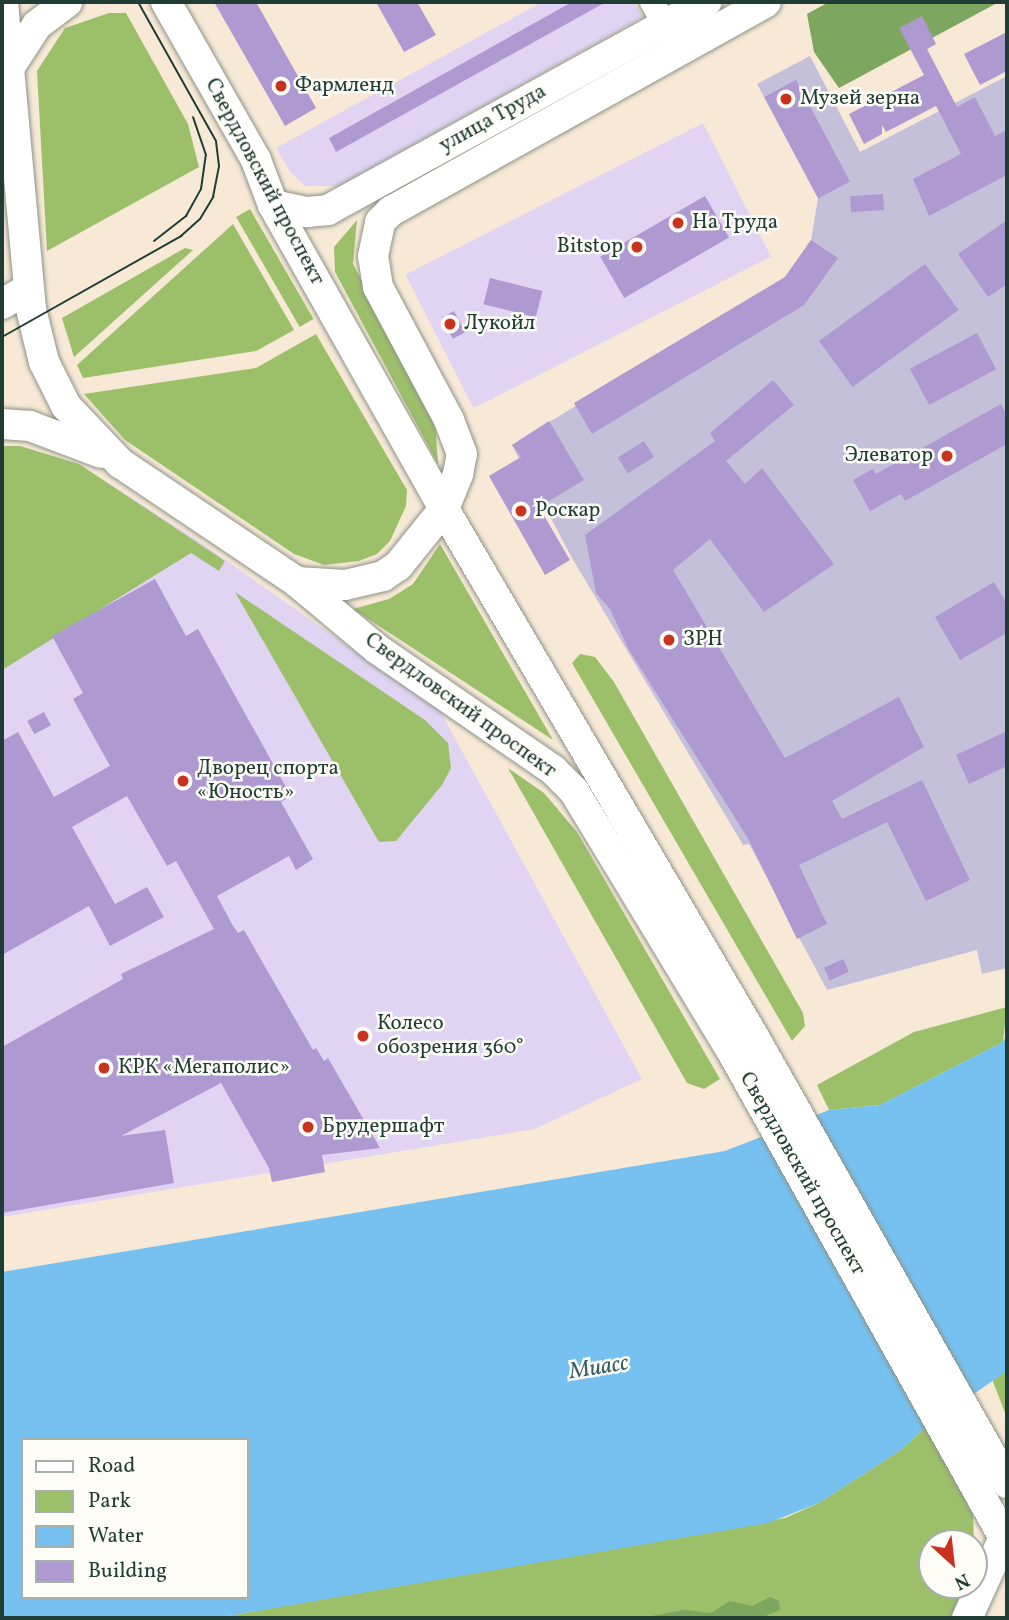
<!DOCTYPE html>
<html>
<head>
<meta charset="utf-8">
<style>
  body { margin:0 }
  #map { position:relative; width:1009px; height:1620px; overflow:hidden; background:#f8e9d7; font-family:Vollkorn,serif }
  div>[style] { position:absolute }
  .built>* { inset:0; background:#e1d4f3; transform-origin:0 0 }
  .industrial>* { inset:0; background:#c5c0da }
  .green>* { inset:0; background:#9cc06a; transform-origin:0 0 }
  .forest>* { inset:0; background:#7da65e }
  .water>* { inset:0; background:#77c1f0 }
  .building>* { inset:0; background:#ae99d1; transform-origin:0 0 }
  .roads { filter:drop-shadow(0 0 2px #8c9386) drop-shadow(0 0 2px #8c9386) }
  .minor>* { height:24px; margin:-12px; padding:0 12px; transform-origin:12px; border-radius:12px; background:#fff }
  .major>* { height:30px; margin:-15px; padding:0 15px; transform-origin:15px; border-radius:15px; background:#fff }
  .tram>* { height:2px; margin:-1px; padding:0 1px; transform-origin:1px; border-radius:1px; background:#1f3d34 }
  .dots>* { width:19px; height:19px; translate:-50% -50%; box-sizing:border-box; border:4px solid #fdfcf7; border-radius:50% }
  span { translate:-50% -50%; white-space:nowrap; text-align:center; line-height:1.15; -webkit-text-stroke:5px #fdfcf7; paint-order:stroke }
  .poi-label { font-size:21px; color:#1f3d34 }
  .left { translate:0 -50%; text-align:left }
  .right { translate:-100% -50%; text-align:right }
  .street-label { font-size:21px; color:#1f3d34 }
  .water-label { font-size:23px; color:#355e63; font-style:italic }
  .frame { position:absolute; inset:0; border:4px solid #1f3d34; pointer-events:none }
  .legend { position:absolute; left:21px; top:1438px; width:228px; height:161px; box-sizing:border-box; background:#fdfcf7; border:2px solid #a4b0a9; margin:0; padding:9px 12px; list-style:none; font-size:21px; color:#1f3d34 }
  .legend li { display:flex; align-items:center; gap:14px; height:35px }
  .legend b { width:35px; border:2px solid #a4b0a9 }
  .north { position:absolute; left:918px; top:1529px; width:70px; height:70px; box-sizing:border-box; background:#fdfcf7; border:2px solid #a4b0a9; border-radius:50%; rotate:153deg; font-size:19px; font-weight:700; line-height:28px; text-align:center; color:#1f3d34 }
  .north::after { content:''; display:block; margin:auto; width:24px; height:32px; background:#c8321e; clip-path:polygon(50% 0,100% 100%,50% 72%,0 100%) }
</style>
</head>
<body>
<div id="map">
  <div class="built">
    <i style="clip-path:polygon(542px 2px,634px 2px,643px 17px,338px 186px,305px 186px,291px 173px,276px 148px)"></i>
    <i style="left:703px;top:123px;width:150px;height:334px;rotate:63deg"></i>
    <i style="clip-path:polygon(2px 446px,20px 446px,79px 464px,203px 544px,440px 711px,642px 1079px,535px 1129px,2px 1217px)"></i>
  </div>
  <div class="industrial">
    <i style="clip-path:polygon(810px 56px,860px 152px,1007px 76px,1007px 968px,982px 974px,977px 950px,827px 990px,749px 844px,743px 845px,572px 558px,512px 445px,785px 277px,811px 240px,818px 198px,757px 84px)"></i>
  </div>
  <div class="green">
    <i style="clip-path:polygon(109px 13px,126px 13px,188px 124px,199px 167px,47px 251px,37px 71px,65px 28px)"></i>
    <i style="left:250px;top:209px;width:127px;height:16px;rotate:60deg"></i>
    <i style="clip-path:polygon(357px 220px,353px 264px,435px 419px,438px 464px,335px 272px,334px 247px)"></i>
    <i style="clip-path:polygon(233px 224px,294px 330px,256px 351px,83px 378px,77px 365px)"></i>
    <i style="clip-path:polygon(185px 248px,193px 250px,74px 357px,62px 318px)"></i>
    <i style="clip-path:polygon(316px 334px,407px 490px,406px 506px,390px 541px,377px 554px,359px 561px,324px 565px,294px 554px,125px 440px,84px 394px,256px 368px)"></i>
    <i style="clip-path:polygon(2px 446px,20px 446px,79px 464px,225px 561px,219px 571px,191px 553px,2px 670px)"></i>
    <i style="clip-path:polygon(440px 544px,553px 740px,353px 609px,389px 599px,413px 584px)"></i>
    <i style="clip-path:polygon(235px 592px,425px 720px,448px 743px,451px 768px,442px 785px,396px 841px,379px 842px)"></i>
    <i style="clip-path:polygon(580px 654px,595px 657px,614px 682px,803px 1013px,805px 1026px,792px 1041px,572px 663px)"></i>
    <i style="clip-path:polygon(508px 768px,544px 793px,577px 832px,720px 1079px,704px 1089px,687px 1083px)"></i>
    <i style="clip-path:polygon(1007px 1007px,1003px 1042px,880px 1105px,829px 1110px,817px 1085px,914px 1032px)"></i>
    <i style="clip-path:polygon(1007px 1371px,1007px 1418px,992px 1379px)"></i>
    <i style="clip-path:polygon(927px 1426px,973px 1515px,974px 1543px,932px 1543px,932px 1585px,965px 1585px,952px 1618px,216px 1618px,785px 1518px,819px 1503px,901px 1450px)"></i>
  </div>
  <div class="forest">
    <i style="clip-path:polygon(829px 2px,999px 2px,839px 88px,814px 52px,807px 14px)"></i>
    <i style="clip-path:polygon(770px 1597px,779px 1601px,780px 1610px,761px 1618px,641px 1618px,684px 1610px,711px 1613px,730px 1601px,752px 1606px)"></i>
  </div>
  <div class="water">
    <i style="clip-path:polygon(evenodd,1007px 1034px,1007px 1371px,927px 1426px,901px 1450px,819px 1503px,768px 1523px,216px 1618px,2px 1618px,2px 1272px,725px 1151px,829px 1110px,880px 1105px,1003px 1042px,1007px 1034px,23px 1440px,247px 1440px,247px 1597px,23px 1597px,23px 1440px)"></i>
  </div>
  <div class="building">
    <i style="clip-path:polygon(214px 2px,256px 2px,316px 108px,285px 126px)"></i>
    <i style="clip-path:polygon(376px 2px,417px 2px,436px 35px,404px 52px)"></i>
    <i style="clip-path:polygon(572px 2px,606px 2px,336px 152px,329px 138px)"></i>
    <i style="clip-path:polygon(922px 16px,936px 44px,927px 49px,957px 107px,975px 97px,995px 136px,1007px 130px,1007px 175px,929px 216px,913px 179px,961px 154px,936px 106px,886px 132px,882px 125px,882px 134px,864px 144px,849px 114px,924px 75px,899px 28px)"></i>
    <i style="clip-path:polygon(1007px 32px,1007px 71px,980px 85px,964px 54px)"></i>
    <i style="left:796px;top:80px;width:115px;height:36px;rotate:62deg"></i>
    <i style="left:883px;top:194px;width:16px;height:33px;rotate:86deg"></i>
    <i style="left:705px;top:196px;width:48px;height:121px;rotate:60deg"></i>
    <i style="clip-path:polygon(1007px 220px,1007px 284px,988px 297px,958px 254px)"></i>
    <i style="clip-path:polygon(811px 240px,838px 258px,804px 305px,592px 434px,574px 403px,785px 277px)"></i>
    <i style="left:925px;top:264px;width:57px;height:131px;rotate:54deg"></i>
    <i style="left:490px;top:278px;width:54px;height:27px;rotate:14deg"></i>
    <i style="left:454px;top:311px;width:24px;height:14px;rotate:62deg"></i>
    <i style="left:977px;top:333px;width:41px;height:76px;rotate:62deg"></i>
    <i style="clip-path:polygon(773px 380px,794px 405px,726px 461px,745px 484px,762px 468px,834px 564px,764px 612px,710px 539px,673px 570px,785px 758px,899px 697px,924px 747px,832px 801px,842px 819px,922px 780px,970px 880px,926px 901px,887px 822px,799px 865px,827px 924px,797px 939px,749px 840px,629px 650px,610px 609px,596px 593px,585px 535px,715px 441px,710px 433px)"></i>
    <i style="clip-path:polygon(1001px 404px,1007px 416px,1007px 444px,905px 501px,901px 494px,870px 511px,853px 480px,873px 469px,876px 474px)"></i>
    <i style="clip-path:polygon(549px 421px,584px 480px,539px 507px,570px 560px,545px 575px,489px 476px,521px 457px,512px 445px)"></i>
    <i style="left:644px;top:441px;width:19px;height:31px;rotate:58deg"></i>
    <i style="clip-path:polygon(155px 579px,186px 636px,198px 629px,291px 796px,281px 802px,313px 859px,296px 870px,289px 856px,217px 896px,233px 926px,238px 933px,244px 930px,313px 1050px,316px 1048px,324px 1061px,328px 1058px,380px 1148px,322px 1155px,325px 1172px,272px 1182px,269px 1168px,221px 1083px,121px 1136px,165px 1130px,174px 1183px,2px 1213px,2px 1047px,123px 979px,121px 974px,214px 929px,176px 861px,167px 866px,127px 796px,72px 827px,115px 904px,147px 887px,164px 917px,110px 946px,89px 906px,2px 955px,2px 741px,18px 732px,54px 797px,110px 766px,73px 699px,83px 693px,52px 636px)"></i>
    <i style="clip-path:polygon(994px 582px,1007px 604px,1007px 633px,960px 660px,935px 617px)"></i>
    <i style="left:44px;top:712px;width:15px;height:19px;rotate:62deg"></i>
    <i style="clip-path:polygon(1007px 731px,1007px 766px,969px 784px,956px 755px)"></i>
    <i style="left:843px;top:959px;width:14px;height:21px;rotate:65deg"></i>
  </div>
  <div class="roads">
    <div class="minor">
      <i style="left:652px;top:2px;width:45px;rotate:60.6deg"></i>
    </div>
    <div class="major">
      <i style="left:3px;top:2px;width:308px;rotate:84.8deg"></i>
      <i style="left:31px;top:309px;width:55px;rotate:76.2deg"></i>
      <i style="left:44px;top:362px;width:49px;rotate:63.4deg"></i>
      <i style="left:66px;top:406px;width:79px;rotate:46.5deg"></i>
      <i style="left:120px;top:463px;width:213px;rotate:33.9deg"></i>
      <i style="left:297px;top:582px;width:104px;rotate:39.9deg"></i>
      <i style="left:377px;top:649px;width:214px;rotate:34.5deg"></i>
      <i style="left:553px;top:770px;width:30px;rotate:45deg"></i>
      <i style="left:574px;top:791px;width:303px;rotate:58.8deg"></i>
      <i style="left:731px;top:1050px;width:565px;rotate:60.76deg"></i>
      <i style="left:166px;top:2px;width:182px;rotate:60.3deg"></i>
      <i style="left:256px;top:160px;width:48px;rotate:69.3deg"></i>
      <i style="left:273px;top:205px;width:349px;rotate:60.6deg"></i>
      <i style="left:444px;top:509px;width:612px;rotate:59.58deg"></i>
      <i style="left:754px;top:1037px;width:513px;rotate:60.44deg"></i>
      <i style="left:9px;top:68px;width:51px;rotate:-56.9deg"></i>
      <i style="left:37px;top:25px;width:38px;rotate:-37deg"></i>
      <i style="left:273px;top:205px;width:35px;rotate:12deg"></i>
      <i style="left:307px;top:212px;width:21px;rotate:-5deg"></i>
      <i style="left:328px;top:210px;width:432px;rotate:-28.8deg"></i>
      <i style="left:2px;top:304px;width:30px;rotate:-30deg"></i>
      <i style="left:2px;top:424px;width:28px;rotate:4deg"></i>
      <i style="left:30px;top:426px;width:76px;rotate:20.8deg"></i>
      <i style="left:297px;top:582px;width:48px;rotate:3.6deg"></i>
      <i style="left:345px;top:585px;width:39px;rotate:-13deg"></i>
      <i style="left:383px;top:576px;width:18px;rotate:-34deg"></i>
      <i style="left:398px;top:566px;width:73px;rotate:-51.1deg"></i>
      <i style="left:444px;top:509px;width:38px;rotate:-68deg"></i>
      <i style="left:458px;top:474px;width:20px;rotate:-79deg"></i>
      <i style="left:462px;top:454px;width:36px;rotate:-111deg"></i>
      <i style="left:449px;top:420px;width:151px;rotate:-118.1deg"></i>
      <i style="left:378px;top:287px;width:31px;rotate:-99deg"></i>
      <i style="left:373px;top:256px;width:35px;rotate:-78deg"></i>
      <i style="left:380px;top:222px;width:16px;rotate:-45deg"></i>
      <i style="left:391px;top:211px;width:429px;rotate:-29.1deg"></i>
      <i style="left:967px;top:1618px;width:89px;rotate:-65.4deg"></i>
    </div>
  </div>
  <div class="tram">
    <i style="left:154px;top:241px;width:41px;rotate:-38deg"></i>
    <i style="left:186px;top:216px;width:31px;rotate:-61deg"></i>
    <i style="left:201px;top:189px;width:34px;rotate:-82deg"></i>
    <i style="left:206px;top:155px;width:40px;rotate:-108.9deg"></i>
    <i style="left:2px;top:337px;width:206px;rotate:-29.4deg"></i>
    <i style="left:181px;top:236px;width:25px;rotate:-42deg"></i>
    <i style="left:200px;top:219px;width:26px;rotate:-59deg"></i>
    <i style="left:213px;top:197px;width:32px;rotate:-79deg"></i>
    <i style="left:219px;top:166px;width:25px;rotate:-97deg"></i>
    <i style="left:216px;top:141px;width:159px;rotate:-119.3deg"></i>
  </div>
  <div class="dots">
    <i style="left:281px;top:86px;background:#c8321e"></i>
    <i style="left:786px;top:99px;background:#c8321e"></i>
    <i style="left:678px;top:223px;background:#c8321e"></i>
    <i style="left:637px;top:247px;background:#c8321e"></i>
    <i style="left:450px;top:324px;background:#c8321e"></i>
    <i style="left:947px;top:456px;background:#c8321e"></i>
    <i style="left:521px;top:511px;background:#c8321e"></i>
    <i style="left:669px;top:640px;background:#c8321e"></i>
    <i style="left:183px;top:781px;background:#c8321e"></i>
    <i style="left:363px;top:1036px;background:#c8321e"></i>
    <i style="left:104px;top:1068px;background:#c8321e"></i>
    <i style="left:308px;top:1127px;background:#c8321e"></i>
  </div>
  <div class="poi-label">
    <span class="left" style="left:295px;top:86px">Фармленд</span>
    <span class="left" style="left:800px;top:99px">Музей зерна</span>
    <span class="left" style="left:692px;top:223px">На Труда</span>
    <span class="right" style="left:623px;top:247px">Bitstop</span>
    <span class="left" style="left:464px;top:324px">Лукойл</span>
    <span class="right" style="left:933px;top:456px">Элеватор</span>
    <span class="left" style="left:535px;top:511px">Роскар</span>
    <span class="left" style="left:683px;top:640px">ЗРН</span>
    <span class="left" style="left:197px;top:781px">Дворец спорта<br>«Юность»</span>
    <span class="left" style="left:377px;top:1036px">Колесо<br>обозрения 360°</span>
    <span class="left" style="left:118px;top:1068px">КРК «Мегаполис»</span>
    <span class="left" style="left:322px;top:1127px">Брудершафт</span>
  </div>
  <div class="street-label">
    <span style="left:493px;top:119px;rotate:-29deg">улица Труда</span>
    <span style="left:264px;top:182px;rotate:62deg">Свердловский проспект</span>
    <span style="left:460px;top:706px;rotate:36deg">Свердловский проспект</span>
    <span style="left:802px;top:1174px;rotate:60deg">Свердловский проспект</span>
  </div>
  <div class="water-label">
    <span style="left:599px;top:1368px;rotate:-9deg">Миасс</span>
  </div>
  <div class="frame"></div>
  <ul class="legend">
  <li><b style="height:9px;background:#fff"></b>Road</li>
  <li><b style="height:19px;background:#9cc06a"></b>Park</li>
  <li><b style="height:19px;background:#77c1f0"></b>Water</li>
  <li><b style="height:19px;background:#ae99d1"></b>Building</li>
  </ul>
  <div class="north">N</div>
</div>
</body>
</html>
